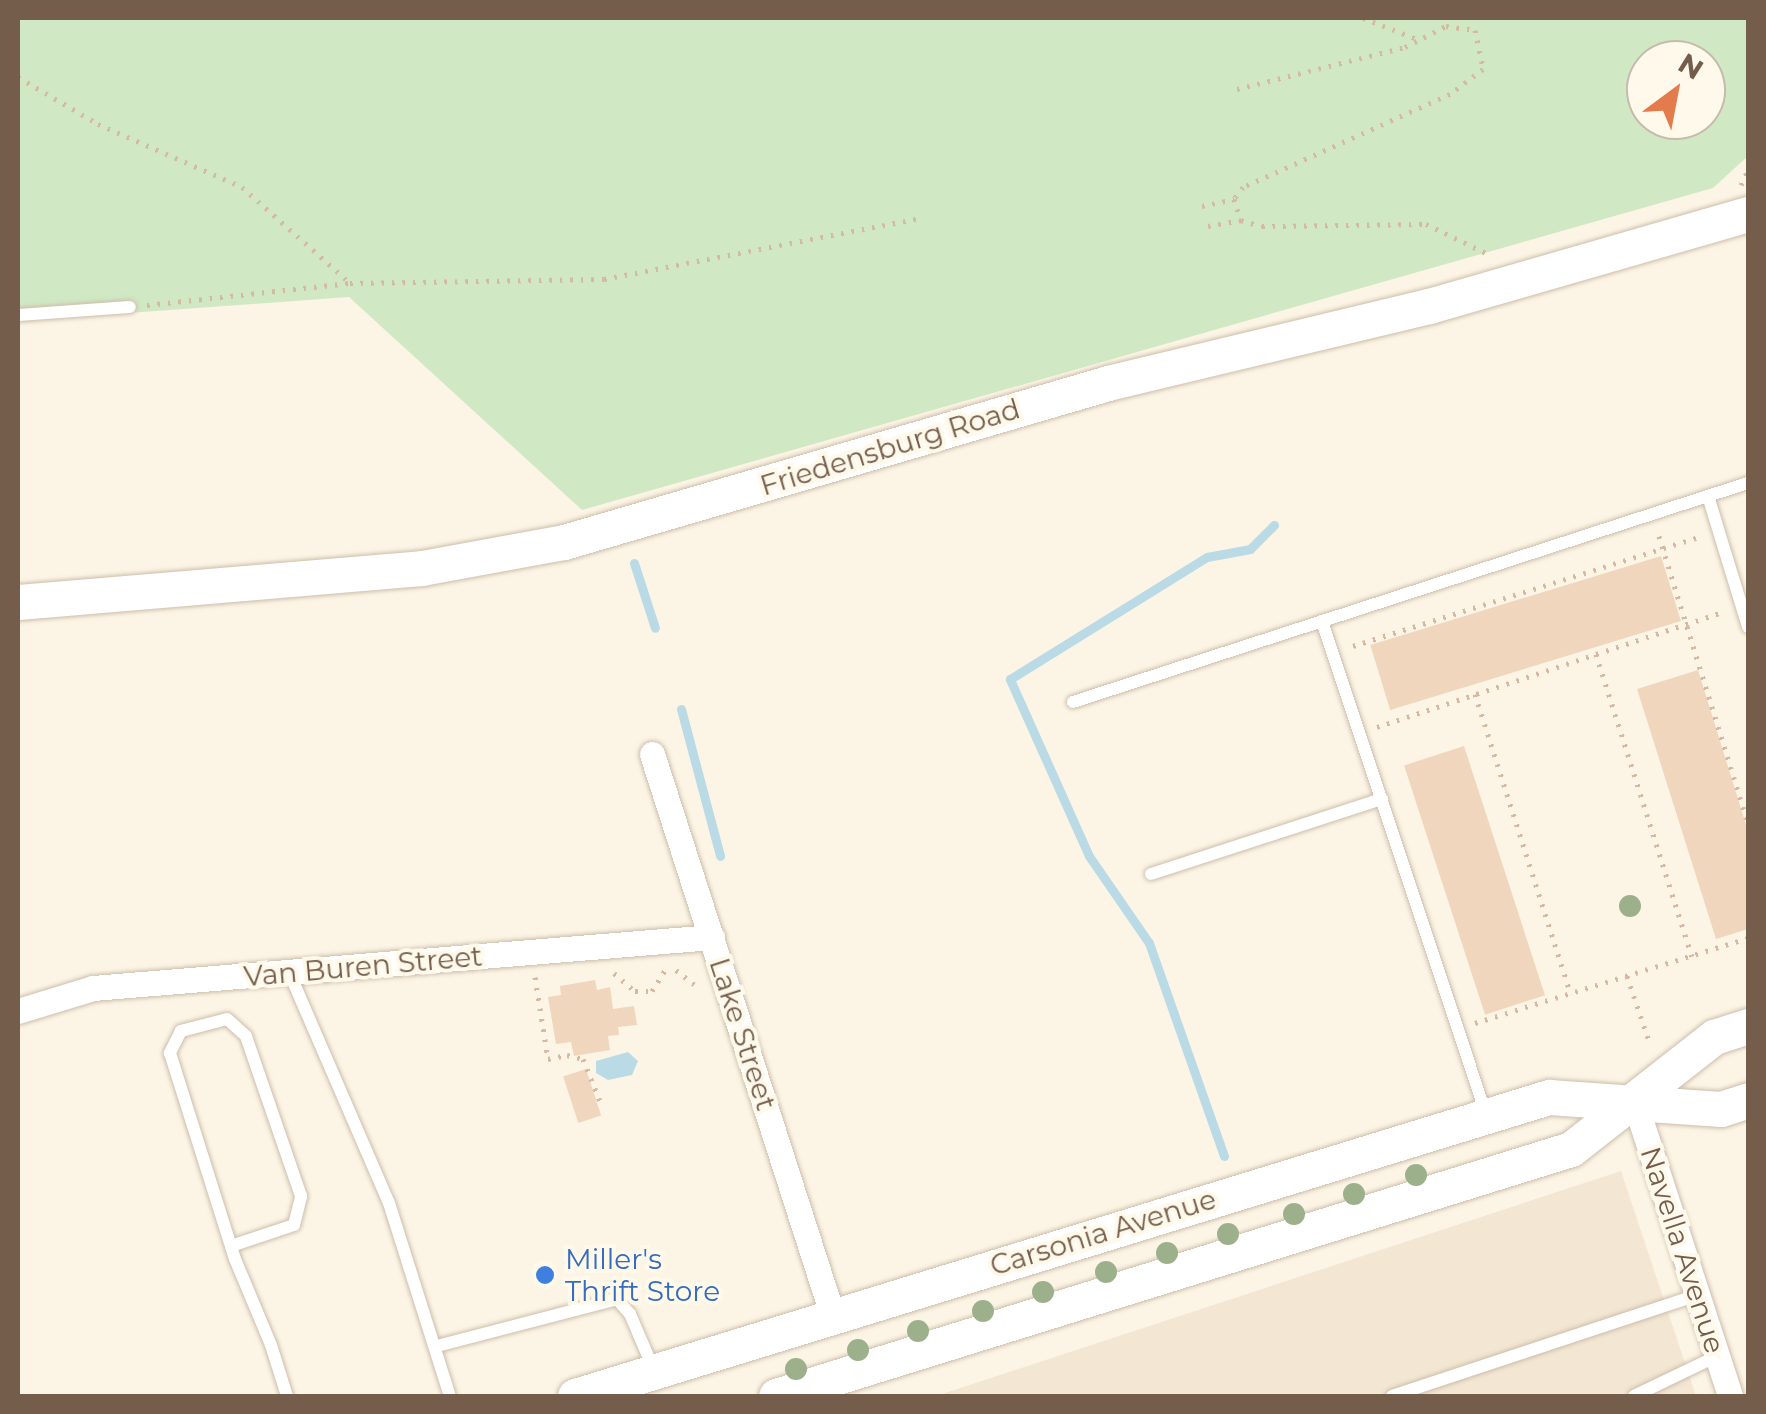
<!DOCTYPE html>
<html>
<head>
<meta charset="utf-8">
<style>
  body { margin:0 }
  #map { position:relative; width:1766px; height:1414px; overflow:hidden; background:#fcf5e5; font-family:Montserrat,sans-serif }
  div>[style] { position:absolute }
  .residential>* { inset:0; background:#f3e7d3 }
  .green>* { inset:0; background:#d0e9c4 }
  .water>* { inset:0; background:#badbe5 }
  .stream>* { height:9px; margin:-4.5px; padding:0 4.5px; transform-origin:4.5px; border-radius:4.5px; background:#badbe5 }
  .building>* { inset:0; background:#f0d6bd; transform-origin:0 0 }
  .path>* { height:5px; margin-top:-2.5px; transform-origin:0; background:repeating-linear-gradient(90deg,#d5b9a0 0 2.5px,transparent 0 10.5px) }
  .roads { filter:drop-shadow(0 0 2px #cdbdab) drop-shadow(0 0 2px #cdbdab) }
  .lane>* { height:12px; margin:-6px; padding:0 6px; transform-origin:6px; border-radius:6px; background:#fff }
  .street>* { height:25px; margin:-12.5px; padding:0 12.5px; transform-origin:12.5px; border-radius:12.5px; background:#fff }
  .secondary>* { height:35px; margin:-17.5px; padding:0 17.5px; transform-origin:17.5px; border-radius:17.5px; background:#fff }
  .trees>* { width:22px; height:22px; margin:-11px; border-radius:50%; background:#9cb18b }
  .dots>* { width:28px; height:28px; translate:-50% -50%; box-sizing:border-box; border:5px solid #fff9eb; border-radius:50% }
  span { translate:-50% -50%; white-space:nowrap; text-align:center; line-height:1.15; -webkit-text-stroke:8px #fff9eb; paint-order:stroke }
  .street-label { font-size:28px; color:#745d4b }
  .shop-label { font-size:28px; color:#366cbe }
  .left { translate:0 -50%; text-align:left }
  .frame { position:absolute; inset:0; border:20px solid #745d4b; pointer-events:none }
  .north { position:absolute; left:1626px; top:40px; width:100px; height:100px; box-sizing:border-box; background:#fff9eb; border:2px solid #c7bbab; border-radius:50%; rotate:32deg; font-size:28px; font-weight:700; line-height:40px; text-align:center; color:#745d4b }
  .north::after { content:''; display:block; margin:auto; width:35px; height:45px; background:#e37b4d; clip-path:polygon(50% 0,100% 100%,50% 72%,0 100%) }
</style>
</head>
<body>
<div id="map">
  <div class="residential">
    <i style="clip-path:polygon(1621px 1171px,1696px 1396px,936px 1396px)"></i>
  </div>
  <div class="green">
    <i style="clip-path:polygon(evenodd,18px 18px,1748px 18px,1748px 156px,1713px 188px,582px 510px,349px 297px,18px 321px,18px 18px,1646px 60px,1706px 60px,1706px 120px,1646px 120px,1646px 60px)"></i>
  </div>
  <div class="water">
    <i style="clip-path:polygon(628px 1052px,638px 1061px,632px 1075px,608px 1080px,596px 1073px,596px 1061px)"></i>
  </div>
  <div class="stream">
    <i style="left:634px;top:563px;width:68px;rotate:72.1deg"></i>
    <i style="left:681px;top:709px;width:152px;rotate:75.1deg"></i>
    <i style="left:1224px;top:1156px;width:226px;rotate:-109.4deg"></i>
    <i style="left:1149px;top:943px;width:106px;rotate:-124.6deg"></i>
    <i style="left:1089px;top:856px;width:194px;rotate:-114.1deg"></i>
    <i style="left:1010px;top:679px;width:232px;rotate:-31.8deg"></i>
    <i style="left:1207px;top:557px;width:44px;rotate:-10.5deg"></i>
    <i style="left:1250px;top:549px;width:34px;rotate:-45deg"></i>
  </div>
  <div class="building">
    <i style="left:1661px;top:556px;width:68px;height:304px;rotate:73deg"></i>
    <i style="clip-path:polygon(1698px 670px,1748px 831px,1748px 929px,1716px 939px,1637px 689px)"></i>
    <i style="left:1464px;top:746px;width:262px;height:63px;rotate:72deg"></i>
    <i style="clip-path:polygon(595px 980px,597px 990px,610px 987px,613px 1009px,634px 1006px,637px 1025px,618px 1027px,619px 1035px,608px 1036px,610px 1050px,574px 1056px,571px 1042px,556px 1044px,548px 997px,561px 995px,560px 986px)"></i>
    <i style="left:586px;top:1069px;width:49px;height:24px;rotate:72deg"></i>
  </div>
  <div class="path">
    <i style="left:1363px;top:18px;width:61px;rotate:21.1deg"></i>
    <i style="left:18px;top:77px;width:93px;rotate:30.4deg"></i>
    <i style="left:98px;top:124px;width:157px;rotate:23.6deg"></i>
    <i style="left:242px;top:187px;width:144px;rotate:41.6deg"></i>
    <i style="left:1237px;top:89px;width:173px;rotate:-14deg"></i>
    <i style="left:1405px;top:47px;width:46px;rotate:-27.1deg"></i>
    <i style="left:1446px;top:26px;width:29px;rotate:8deg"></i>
    <i style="left:1475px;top:30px;width:40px;rotate:78deg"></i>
    <i style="left:1483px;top:69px;width:41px;rotate:142.9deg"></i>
    <i style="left:1450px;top:94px;width:227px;rotate:155.8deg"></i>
    <i style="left:1243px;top:187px;width:15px;rotate:127deg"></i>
    <i style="left:1234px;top:199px;width:22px;rotate:72deg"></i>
    <i style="left:1241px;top:220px;width:22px;rotate:16deg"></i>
    <i style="left:1262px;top:226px;width:164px;rotate:-0.7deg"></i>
    <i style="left:1426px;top:224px;width:69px;rotate:25.8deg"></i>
    <i style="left:1741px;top:185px;width:17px;rotate:-65deg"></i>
    <i style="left:1202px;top:206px;width:33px;rotate:-12deg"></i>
    <i style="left:1208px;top:226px;width:34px;rotate:-10deg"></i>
    <i style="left:147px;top:305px;width:204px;rotate:-6.2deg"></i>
    <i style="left:350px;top:283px;width:254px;rotate:-0.9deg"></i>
    <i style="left:604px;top:279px;width:319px;rotate:-10.9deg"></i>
    <i style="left:1659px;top:536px;width:300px;rotate:72.8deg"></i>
    <i style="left:1353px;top:646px;width:362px;rotate:-17.5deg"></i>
    <i style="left:1596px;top:654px;width:317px;rotate:72.4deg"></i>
    <i style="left:1475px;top:694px;width:315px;rotate:72.3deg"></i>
    <i style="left:1377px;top:727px;width:364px;rotate:-18.4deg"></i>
    <i style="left:676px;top:970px;width:23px;rotate:38deg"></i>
    <i style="left:614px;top:973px;width:28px;rotate:41deg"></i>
    <i style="left:635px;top:991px;width:17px"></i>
    <i style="left:652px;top:991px;width:28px;rotate:-58deg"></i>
    <i style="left:1627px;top:976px;width:72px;rotate:71.3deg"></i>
    <i style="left:535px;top:977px;width:83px;rotate:81deg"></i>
    <i style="left:548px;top:1059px;width:19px;rotate:-12deg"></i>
    <i style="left:567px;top:1055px;width:16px;rotate:14deg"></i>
    <i style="left:583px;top:1059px;width:45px;rotate:68deg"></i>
    <i style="left:1475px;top:1023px;width:286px;rotate:-17.3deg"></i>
  </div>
  <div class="roads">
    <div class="lane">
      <i style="left:18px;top:315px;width:112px;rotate:-4.1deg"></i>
      <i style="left:1708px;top:496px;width:137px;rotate:73deg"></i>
      <i style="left:1322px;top:621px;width:520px;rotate:71.6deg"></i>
      <i style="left:1073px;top:702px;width:710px;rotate:-17.98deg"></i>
      <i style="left:1151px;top:874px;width:243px;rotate:-18deg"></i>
      <i style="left:289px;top:972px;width:252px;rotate:66.6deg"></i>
      <i style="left:389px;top:1203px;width:202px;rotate:72.5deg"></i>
      <i style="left:231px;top:1246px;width:66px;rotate:-18.4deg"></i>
      <i style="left:294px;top:1225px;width:30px;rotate:-76deg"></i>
      <i style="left:301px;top:1196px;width:169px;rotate:-109deg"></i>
      <i style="left:246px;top:1036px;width:25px;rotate:-138deg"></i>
      <i style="left:227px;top:1019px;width:48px;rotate:165.4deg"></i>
      <i style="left:181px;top:1031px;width:25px;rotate:117deg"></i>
      <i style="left:170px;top:1053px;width:216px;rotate:72.5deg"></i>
      <i style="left:235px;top:1259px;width:93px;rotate:67.3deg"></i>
      <i style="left:271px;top:1345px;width:53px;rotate:72.6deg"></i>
      <i style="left:437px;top:1346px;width:186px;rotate:-14.6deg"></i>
      <i style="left:617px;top:1299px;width:20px;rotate:49deg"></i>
      <i style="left:630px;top:1314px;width:61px;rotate:66.8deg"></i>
      <i style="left:1392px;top:1396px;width:321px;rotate:-18.3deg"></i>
      <i style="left:1634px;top:1396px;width:92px;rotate:-25.7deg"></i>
    </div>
    <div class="street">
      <i style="left:652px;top:754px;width:588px;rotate:72.18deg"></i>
      <i style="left:18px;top:1011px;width:78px;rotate:-17deg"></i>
      <i style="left:93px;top:988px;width:621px;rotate:-4.71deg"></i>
      <i style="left:1635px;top:1103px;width:308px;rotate:72deg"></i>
    </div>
    <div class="secondary">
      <i style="left:18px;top:602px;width:405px;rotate:-4.8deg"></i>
      <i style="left:422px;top:568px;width:144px;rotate:-10.4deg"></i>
      <i style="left:564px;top:542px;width:567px;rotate:-16.29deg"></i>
      <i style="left:1108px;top:383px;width:330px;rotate:-13.5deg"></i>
      <i style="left:1429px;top:306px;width:332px;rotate:-16.1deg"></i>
      <i style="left:575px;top:1396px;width:1019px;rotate:-17.07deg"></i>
      <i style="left:1549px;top:1097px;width:172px;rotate:4deg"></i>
      <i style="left:1721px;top:1109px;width:28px;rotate:-18deg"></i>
      <i style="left:776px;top:1396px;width:832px;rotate:-17.26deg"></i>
      <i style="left:1571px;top:1149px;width:182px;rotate:-38.1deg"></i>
      <i style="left:1714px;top:1037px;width:36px;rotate:-18deg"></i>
    </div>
  </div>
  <div class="trees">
    <i style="left:1630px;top:906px"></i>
    <i style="left:1416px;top:1175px"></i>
    <i style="left:1354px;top:1194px"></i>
    <i style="left:1294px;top:1214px"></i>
    <i style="left:1228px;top:1234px"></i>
    <i style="left:1167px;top:1253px"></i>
    <i style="left:1106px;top:1272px"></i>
    <i style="left:1043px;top:1292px"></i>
    <i style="left:983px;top:1311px"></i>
    <i style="left:918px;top:1331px"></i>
    <i style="left:858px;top:1350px"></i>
    <i style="left:796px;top:1369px"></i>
  </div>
  <div class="dots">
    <i style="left:545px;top:1275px;background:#3f7fe0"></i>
  </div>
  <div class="street-label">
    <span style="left:890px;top:447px;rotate:-17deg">Friedensburg Road</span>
    <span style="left:363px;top:966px;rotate:-5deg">Van Buren Street</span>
    <span style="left:743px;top:1034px;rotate:72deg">Lake Street</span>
    <span style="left:1103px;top:1232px;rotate:-17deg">Carsonia Avenue</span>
    <span style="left:1683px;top:1250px;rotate:72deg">Navella Avenue</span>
  </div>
  <div class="shop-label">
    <span class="left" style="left:565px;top:1275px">Miller's<br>Thrift Store</span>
  </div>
  <div class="frame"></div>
  <div class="north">N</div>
</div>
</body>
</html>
